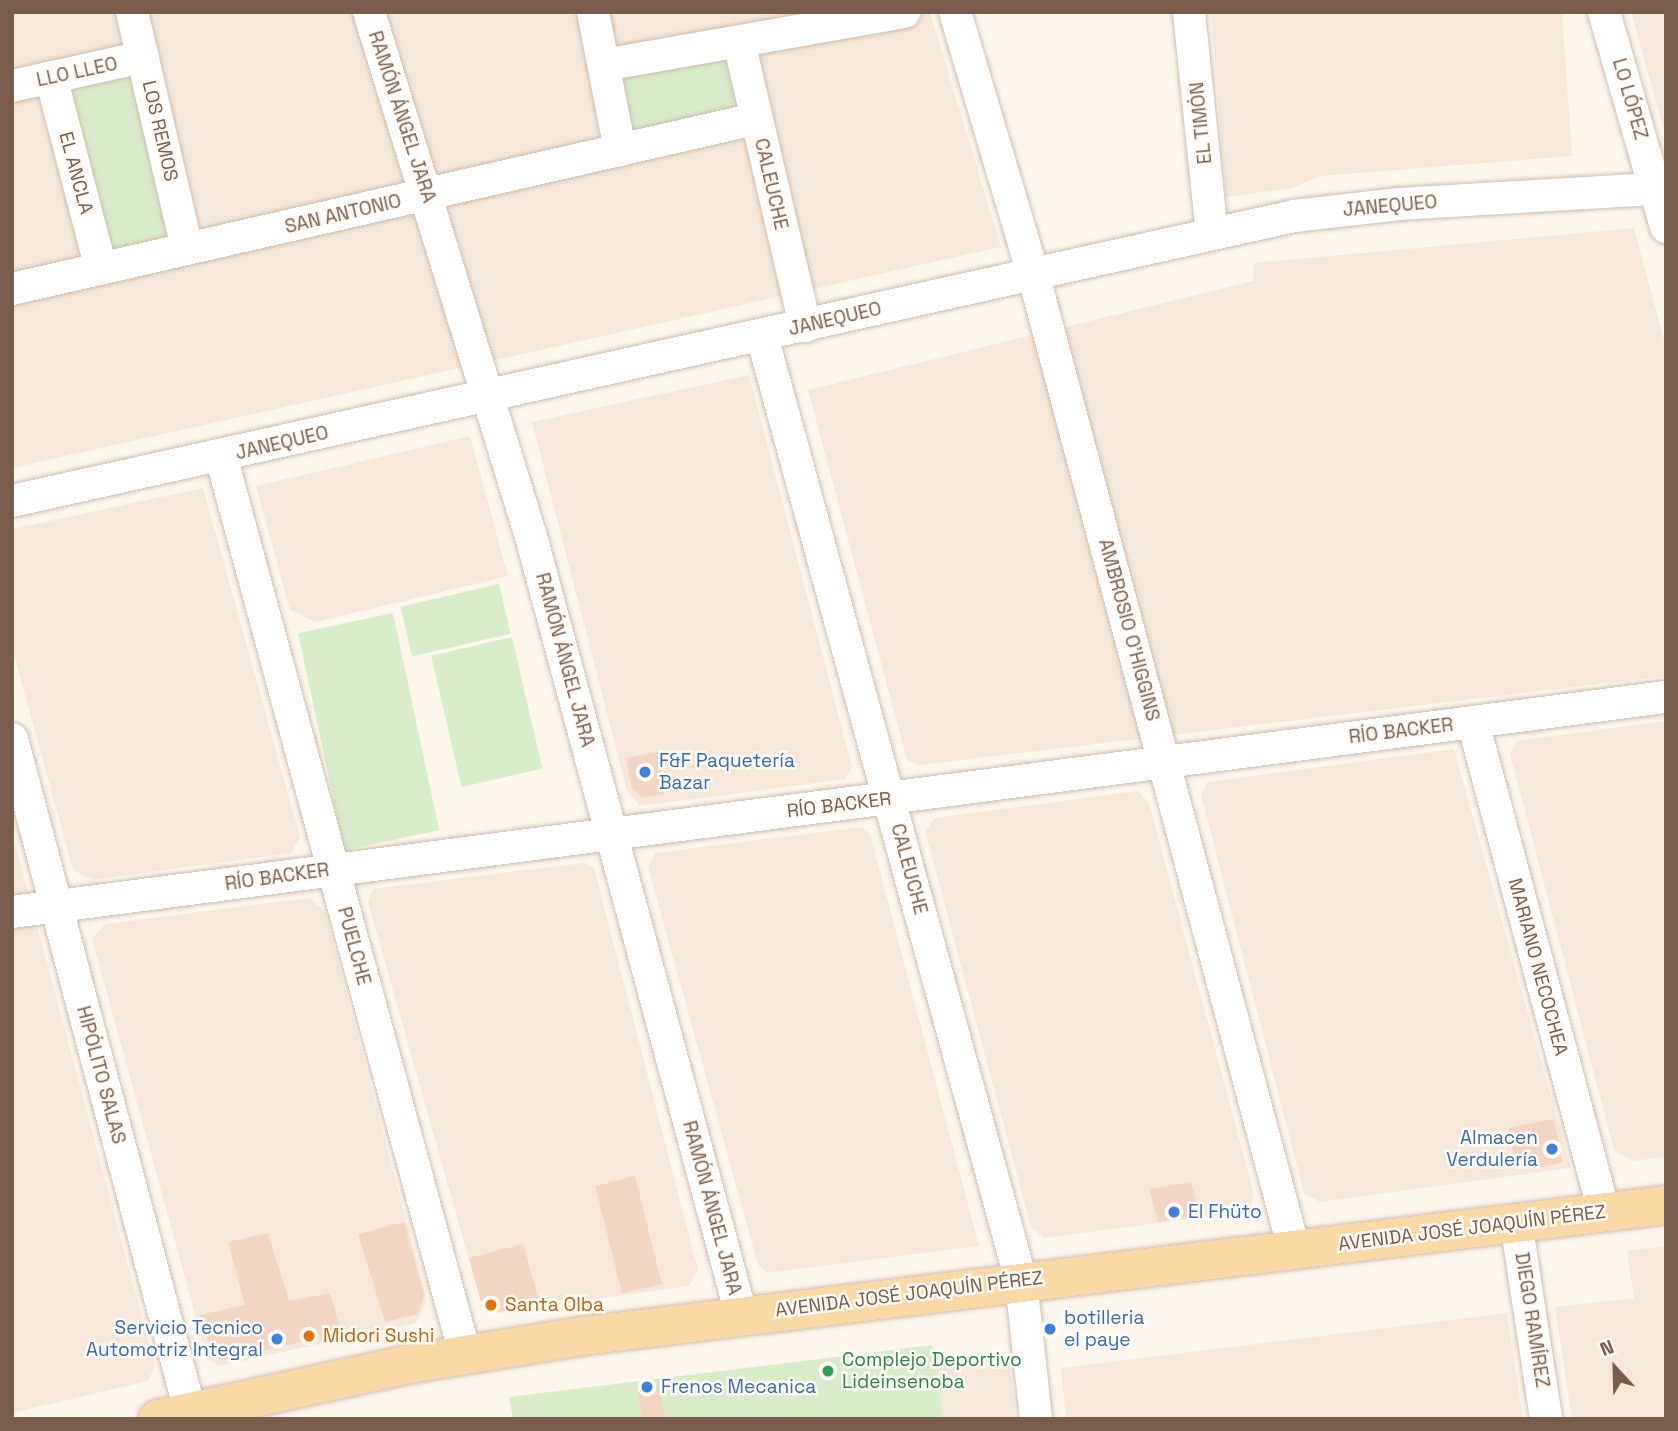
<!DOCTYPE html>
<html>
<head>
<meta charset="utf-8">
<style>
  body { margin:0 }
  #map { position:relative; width:1678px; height:1431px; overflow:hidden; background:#fdf6ec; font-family:"Space Grotesk",sans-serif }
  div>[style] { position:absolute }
  .residential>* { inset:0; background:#f5e8da }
  .green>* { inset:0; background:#d8ecc9; transform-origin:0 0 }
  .building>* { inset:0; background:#f3d5c3; transform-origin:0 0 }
  .roads { filter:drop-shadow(0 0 2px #d1beb0) drop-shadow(0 0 2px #d1beb0) }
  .street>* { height:32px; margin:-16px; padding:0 16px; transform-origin:16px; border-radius:16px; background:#fff }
  .primary>* { height:38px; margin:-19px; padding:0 19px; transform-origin:19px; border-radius:19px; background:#fbd9a5 }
  .dots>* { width:19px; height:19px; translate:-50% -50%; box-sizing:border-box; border:4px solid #fffaf3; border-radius:50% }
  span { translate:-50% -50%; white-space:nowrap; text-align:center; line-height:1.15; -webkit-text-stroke:5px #fffaf3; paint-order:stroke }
  .street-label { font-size:19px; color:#7a5c4d }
  .shop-label { font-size:19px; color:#366cbe }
  .left { translate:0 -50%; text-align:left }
  .right { translate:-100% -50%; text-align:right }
  .food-label { font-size:19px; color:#c56008 }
  .leisure-label { font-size:19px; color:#27864d }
  .frame { position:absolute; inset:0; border:14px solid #7a5c4d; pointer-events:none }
  .north { position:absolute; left:1580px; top:1333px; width:70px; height:70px; -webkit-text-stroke:5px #fffaf3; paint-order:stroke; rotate:338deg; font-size:19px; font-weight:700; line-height:28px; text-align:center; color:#7a5c4d }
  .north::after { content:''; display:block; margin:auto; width:24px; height:32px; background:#7a5c4d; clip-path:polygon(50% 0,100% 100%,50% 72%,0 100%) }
</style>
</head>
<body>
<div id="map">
  <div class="residential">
    <i style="clip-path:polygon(12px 12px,930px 12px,1001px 247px,12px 468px)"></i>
    <i style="clip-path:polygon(1211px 12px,1562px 12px,1572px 156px,1320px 176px,1292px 188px,1226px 197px)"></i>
    <i style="clip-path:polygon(1631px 12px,1666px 12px,1666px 137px)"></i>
    <i style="clip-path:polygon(1634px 228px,1666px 348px,1666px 676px,920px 765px,907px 760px,808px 390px,1253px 281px,1254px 263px)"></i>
    <i style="clip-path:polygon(749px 375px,852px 767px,845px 779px,640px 806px,627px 791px,532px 422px)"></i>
    <i style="clip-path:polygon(470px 436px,508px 576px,316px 622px,290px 610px,256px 486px)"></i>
    <i style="clip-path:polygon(203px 488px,300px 837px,291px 853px,92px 880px,73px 870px,12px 647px,12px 529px)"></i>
    <i style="clip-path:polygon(1666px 721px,1666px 1157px,1632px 1161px,1614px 1150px,1510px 754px,1517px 741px)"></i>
    <i style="clip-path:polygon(1454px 749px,1571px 1168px,1320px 1202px,1304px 1193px,1201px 795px,1208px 782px)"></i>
    <i style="clip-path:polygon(1138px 791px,1149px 803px,1254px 1194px,1249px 1211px,1044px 1238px,1031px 1227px,925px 831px,935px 818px)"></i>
    <i style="clip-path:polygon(861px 827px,870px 834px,979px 1246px,767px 1273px,758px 1265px,648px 867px,655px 853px)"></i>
    <i style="clip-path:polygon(12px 832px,155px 1366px,148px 1381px,12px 1413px)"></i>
    <i style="clip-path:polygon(584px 863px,594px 868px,698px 1270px,689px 1286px,498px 1313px,481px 1302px,368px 902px,373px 889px)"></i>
    <i style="clip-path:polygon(309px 898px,325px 912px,427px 1300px,416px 1323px,219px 1366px,207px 1358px,92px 939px,105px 924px)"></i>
    <i style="clip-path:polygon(1666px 1246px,1666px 1419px,1572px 1419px,1555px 1307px,1634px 1298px,1627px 1251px)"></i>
    <i style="clip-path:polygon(1507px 1313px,1523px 1419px,1066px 1419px,1061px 1368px)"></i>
    <i style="clip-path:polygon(1009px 1356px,1016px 1419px,922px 1419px,915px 1365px)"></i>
  </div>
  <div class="green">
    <i style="left:734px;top:53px;width:58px;height:116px;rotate:78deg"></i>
    <i style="left:131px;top:74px;width:166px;height:62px;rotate:76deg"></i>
    <i style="left:499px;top:584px;width:51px;height:101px;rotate:77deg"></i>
    <i style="left:393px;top:613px;width:222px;height:97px;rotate:78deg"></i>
    <i style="left:512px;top:637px;width:135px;height:83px;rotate:77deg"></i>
    <i style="clip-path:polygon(932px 1345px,943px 1419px,513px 1419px,509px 1397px)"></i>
  </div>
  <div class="building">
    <i style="clip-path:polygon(658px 752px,665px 794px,642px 798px,631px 787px,626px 758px)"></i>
    <i style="clip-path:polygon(1554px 1119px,1563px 1162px,1537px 1168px,1535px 1157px,1515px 1161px,1508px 1128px)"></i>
    <i style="left:635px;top:1176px;width:111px;height:41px;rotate:76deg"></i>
    <i style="clip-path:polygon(1191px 1182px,1200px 1215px,1158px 1222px,1149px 1189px)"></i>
    <i style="clip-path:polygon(404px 1222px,424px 1294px,418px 1314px,385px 1322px,358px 1234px)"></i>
    <i style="clip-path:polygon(268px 1233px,289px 1301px,330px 1293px,341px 1333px,222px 1360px,213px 1357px,200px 1315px,245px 1305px,228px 1242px)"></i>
    <i style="clip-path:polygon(523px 1244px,539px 1300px,495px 1313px,482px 1305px,469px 1258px)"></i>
    <i style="clip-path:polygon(658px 1385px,665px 1419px,642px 1419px,637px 1389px)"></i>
  </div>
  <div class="roads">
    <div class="street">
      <i style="left:132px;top:12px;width:243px;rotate:76.9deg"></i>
      <i style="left:369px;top:12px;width:553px;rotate:72.84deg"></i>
      <i style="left:532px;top:540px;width:802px;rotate:74.89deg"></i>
      <i style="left:593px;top:12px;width:141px;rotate:78.9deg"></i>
      <i style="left:955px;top:12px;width:272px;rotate:73.4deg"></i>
      <i style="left:1033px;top:273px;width:1010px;rotate:75.03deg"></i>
      <i style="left:1189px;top:12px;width:222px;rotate:84.1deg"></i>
      <i style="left:1604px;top:12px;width:224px;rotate:73.9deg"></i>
      <i style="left:739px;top:42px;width:292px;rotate:76.9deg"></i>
      <i style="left:604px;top:65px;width:305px;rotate:-10deg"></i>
      <i style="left:51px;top:77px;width:198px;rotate:75.4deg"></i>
      <i style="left:12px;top:86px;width:134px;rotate:-12.5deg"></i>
      <i style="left:12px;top:289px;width:762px;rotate:-12.89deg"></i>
      <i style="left:762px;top:336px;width:980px;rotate:74.67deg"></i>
      <i style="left:1021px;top:1281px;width:139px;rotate:83.8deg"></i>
      <i style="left:221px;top:456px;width:931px;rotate:74.8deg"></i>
      <i style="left:12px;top:501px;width:1313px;rotate:-12.53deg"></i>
      <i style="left:1294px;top:216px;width:106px;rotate:-6.5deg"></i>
      <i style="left:1399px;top:204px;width:267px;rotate:-3.4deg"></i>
      <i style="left:1473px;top:722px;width:507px;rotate:75.03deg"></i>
      <i style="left:12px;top:739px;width:695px;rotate:75.16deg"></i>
      <i style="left:12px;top:912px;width:1668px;rotate:-7.41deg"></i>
      <i style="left:1516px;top:1222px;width:199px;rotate:81.3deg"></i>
    </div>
    <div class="primary">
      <i style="left:158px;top:1419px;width:258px;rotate:-12.3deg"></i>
      <i style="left:410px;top:1364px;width:175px;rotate:-9.2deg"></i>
      <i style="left:583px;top:1336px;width:1091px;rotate:-6.9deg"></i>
    </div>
  </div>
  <div class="dots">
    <i style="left:645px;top:772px;background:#3f7fe0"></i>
    <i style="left:1552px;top:1149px;background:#3f7fe0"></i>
    <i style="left:1174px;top:1212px;background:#3f7fe0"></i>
    <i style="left:491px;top:1305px;background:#e8710a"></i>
    <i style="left:1050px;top:1329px;background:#3f7fe0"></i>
    <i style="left:309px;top:1336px;background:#e8710a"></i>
    <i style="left:277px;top:1339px;background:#3f7fe0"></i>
    <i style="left:828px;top:1371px;background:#2e9e5b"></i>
    <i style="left:647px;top:1387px;background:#3f7fe0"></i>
  </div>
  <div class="street-label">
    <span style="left:77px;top:72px;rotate:-12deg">LLO LLEO</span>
    <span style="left:1630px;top:99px;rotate:74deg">LO LÓPEZ</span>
    <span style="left:402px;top:117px;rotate:72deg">RAMÓN ÁNGEL JARA</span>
    <span style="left:1201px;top:123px;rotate:-96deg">EL TIMÓN</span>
    <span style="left:160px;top:131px;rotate:77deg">LOS REMOS</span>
    <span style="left:76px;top:173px;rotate:75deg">EL ANCLA</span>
    <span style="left:771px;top:184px;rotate:77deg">CALEUCHE</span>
    <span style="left:1390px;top:206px;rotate:-5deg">JANEQUEO</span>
    <span style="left:343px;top:214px;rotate:-13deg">SAN ANTONIO</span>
    <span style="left:835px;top:319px;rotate:-13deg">JANEQUEO</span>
    <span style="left:282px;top:443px;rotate:-13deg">JANEQUEO</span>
    <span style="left:1129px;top:630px;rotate:75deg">AMBROSIO O'HIGGINS</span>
    <span style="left:565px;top:660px;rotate:75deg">RAMÓN ÁNGEL JARA</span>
    <span style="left:1401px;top:731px;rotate:-7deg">RÍO BACKER</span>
    <span style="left:839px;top:805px;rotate:-7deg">RÍO BACKER</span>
    <span style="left:909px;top:869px;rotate:75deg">CALEUCHE</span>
    <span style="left:277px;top:877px;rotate:-8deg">RÍO BACKER</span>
    <span style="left:354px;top:946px;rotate:75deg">PUELCHE</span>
    <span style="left:1538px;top:967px;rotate:75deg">MARIANO NECOCHEA</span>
    <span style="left:101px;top:1075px;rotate:75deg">HIPÓLITO SALAS</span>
    <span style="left:712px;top:1208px;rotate:75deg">RAMÓN ÁNGEL JARA</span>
    <span style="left:1472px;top:1228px;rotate:-7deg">AVENIDA JOSÉ JOAQUÍN PÉREZ</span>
    <span style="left:909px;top:1294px;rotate:-7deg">AVENIDA JOSÉ JOAQUÍN PÉREZ</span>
    <span style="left:1532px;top:1320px;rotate:81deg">DIEGO RAMÍREZ</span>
  </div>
  <div class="shop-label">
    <span class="left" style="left:659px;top:772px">F&amp;F Paquetería<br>Bazar</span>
    <span class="right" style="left:1538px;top:1149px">Almacen<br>Verdulería</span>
    <span class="left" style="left:1188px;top:1212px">El Fhüto</span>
    <span class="left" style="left:1064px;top:1329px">botilleria<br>el paye</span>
    <span class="right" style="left:263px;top:1339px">Servicio Tecnico<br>Automotriz Integral</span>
    <span class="left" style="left:661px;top:1387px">Frenos Mecanica</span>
  </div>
  <div class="food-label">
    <span class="left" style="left:505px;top:1305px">Santa Olba</span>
    <span class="left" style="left:323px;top:1336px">Midori Sushi</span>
  </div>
  <div class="leisure-label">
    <span class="left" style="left:842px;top:1371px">Complejo Deportivo<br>Lideinsenoba</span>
  </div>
  <div class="frame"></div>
  <div class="north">N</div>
</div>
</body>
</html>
